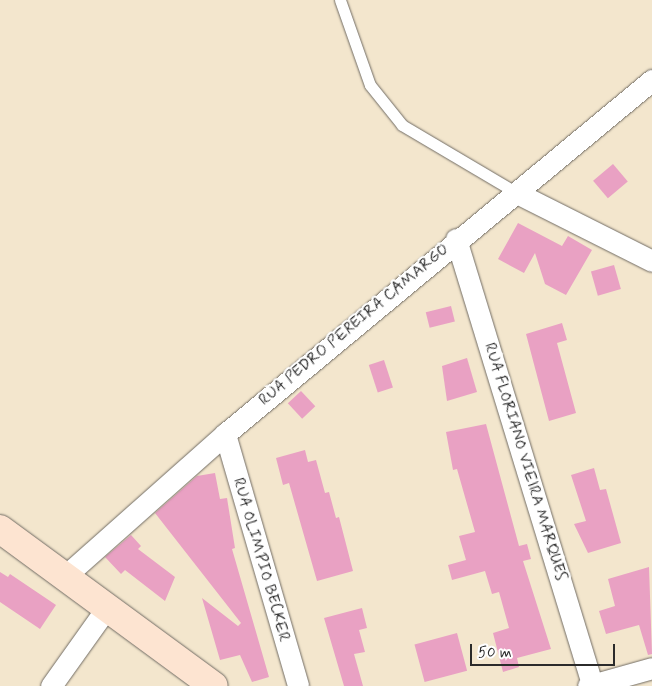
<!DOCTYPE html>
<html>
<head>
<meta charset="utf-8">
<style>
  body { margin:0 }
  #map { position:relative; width:652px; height:686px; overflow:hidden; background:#f3e6cd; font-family:Mynerve,sans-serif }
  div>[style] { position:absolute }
  .building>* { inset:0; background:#e9a1c3; transform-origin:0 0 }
  .roads { filter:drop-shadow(0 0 1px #716c64) drop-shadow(0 0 1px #716c64) }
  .lane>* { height:11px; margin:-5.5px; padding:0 5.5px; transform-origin:5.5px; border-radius:5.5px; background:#fff }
  .street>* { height:21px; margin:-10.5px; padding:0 10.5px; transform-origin:10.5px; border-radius:10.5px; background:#fff }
  .secondary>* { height:28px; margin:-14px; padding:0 14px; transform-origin:14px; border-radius:14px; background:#fde4d1 }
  span { translate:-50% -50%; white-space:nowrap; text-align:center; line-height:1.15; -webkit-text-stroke:4.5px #fff; paint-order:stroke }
  .street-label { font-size:16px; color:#2b2b2b }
  .scale { position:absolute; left:470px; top:644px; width:145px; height:22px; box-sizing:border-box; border:2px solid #2b2b2b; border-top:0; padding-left:6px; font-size:15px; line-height:18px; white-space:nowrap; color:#2b2b2b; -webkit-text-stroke:4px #fff; paint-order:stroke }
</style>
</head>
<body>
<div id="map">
  <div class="building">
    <i style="left:613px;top:164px;width:23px;height:26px;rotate:50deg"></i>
    <i style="clip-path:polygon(518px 223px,562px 246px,568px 236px,592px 250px,566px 295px,545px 284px,535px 253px,524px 273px,498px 259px)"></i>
    <i style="left:614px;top:265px;width:25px;height:24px;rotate:74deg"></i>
    <i style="left:451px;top:306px;width:16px;height:26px;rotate:76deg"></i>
    <i style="clip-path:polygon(562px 323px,567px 340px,557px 343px,576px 413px,549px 421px,526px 334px)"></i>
    <i style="clip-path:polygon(467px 358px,477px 392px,447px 401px,442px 366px)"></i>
    <i style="left:384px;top:360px;width:29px;height:16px;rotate:72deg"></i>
    <i style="left:301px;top:391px;width:21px;height:18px;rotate:47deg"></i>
    <i style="clip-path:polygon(486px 424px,519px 546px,527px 544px,531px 559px,523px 561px,551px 649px,517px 658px,519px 667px,503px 672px,493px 633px,509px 628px,499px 592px,492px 594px,485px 571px,452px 580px,448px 565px,466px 560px,459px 536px,475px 532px,457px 469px,453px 470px,446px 432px)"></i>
    <i style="clip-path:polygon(305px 450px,308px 462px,316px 460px,325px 493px,329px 492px,336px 518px,339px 517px,353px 571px,317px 581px,289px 483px,283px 485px,276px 458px)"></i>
    <i style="clip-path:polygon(594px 468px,600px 490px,606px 489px,621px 543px,588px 553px,574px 524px,586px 521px,571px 475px)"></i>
    <i style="clip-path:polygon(215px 473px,220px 499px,227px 498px,235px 548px,232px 549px,269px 677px,252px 682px,240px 655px,220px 660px,202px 598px,238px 626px,241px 623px,155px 513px,197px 476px)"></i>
    <i style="clip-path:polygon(131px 535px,141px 546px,138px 549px,175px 577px,165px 601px,125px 570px,121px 574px,105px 557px)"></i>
    <i style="clip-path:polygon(649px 567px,652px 654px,648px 655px,639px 625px,606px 634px,599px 611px,615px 606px,608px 579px)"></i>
    <i style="clip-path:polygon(0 572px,8px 577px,10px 574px,56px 605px,40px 629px,0 602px)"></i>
    <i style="clip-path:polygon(362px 608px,367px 628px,359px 630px,365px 652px,354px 654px,363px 686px,344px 686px,324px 618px)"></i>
    <i style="left:457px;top:633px;width:39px;height:44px;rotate:75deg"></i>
  </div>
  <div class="roads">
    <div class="lane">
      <i style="left:340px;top:0;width:90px;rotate:70.6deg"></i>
      <i style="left:370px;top:85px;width:51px;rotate:51.3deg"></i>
      <i style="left:402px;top:125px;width:134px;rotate:30.6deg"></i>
    </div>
    <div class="street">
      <i style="left:517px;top:193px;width:151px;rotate:26.7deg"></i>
      <i style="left:456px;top:239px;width:468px;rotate:73deg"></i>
      <i style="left:225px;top:434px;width:262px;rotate:73.8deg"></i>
      <i style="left:63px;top:578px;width:217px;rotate:-41.6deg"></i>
      <i style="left:225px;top:434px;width:555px;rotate:-39.66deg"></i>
      <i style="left:51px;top:686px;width:95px;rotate:-54.5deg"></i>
      <i style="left:588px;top:686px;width:66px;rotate:-15.7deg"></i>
    </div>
    <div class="secondary">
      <i style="left:0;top:529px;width:265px;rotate:36.3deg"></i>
    </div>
  </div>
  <div class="street-label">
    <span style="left:354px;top:325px;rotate:-40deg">RUA PEDRO PEREIRA CAMARGO</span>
    <span style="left:525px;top:462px;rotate:73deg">RUA FLORIANO VIEIRA MARQUES</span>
    <span style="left:261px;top:560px;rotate:74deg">RUA OLIMPIO BECKER</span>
  </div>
  <div class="scale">50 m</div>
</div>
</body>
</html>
